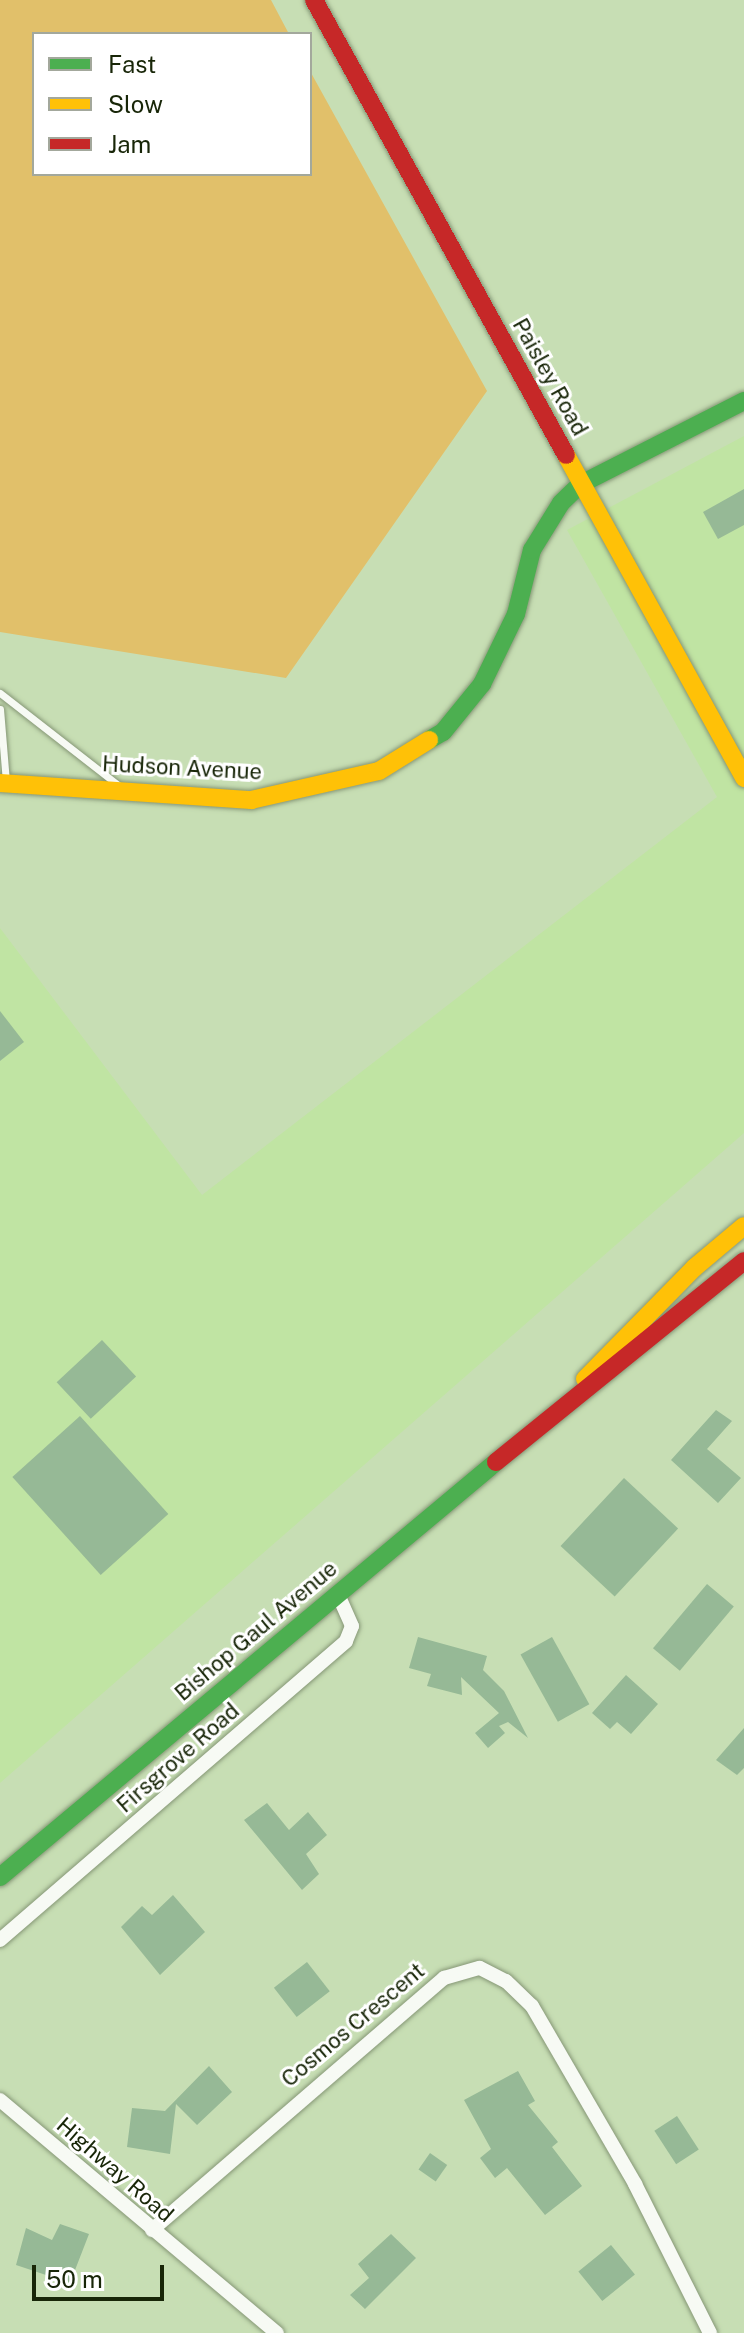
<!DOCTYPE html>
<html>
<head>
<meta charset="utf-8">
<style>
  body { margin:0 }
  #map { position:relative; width:744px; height:2333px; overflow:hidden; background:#c7deb4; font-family:"Public Sans",sans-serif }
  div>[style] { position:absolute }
  .built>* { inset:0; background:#c0e4a3 }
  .green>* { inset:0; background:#e1c06a }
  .building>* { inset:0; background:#96b996; transform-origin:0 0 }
  .roads { filter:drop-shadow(0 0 2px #869776) drop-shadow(0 0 2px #869776) }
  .lane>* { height:7px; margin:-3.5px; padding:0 3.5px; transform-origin:3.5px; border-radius:3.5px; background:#f7faf4 }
  .street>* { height:14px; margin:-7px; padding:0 7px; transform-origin:7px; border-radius:7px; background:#f7faf4 }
  .fast>* { height:18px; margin:-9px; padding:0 9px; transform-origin:9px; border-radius:9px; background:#4caf50 }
  .slow>* { height:18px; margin:-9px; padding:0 9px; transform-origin:9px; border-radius:9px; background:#ffc107 }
  .jam>* { height:18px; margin:-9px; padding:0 9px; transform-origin:9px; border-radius:9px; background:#c62828 }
  span { translate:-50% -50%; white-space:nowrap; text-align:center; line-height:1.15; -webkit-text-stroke:6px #fff; paint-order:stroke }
  .street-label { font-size:22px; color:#182608 }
  .legend { position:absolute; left:32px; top:32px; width:280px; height:144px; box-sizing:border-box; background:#fff; border:2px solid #a3a89c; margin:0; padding:10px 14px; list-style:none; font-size:24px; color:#182608 }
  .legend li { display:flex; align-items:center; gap:16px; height:40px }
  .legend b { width:40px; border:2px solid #a3a89c }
  .scale { position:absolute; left:32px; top:2265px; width:132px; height:36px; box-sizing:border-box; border:4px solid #182608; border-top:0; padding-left:10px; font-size:24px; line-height:28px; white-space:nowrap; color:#182608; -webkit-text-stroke:6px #fff; paint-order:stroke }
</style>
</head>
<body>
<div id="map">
  <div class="built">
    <i style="clip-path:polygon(744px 436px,744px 1133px,0 1783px,0 928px,202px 1195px,717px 797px,567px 530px)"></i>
  </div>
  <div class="green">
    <i style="clip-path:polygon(0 0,271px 0,289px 34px,34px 34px,34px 174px,310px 174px,310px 71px,487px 391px,286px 678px,0 632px)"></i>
  </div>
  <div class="building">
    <i style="clip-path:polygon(744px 489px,744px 525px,718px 539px,703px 512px)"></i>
    <i style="clip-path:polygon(0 1011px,24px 1042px,0 1061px)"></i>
    <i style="left:102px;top:1340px;width:50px;height:62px;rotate:47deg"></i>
    <i style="clip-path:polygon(716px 1410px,732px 1421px,707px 1449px,741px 1478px,718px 1503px,671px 1460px)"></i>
    <i style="left:80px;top:1416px;width:132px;height:91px;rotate:48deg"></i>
    <i style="left:624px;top:1478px;width:74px;height:93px;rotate:43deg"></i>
    <i style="left:707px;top:1584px;width:35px;height:84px;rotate:40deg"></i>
    <i style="clip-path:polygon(418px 1637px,487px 1656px,483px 1670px,504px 1691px,528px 1738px,508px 1722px,499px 1726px,505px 1733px,488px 1748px,475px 1733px,499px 1713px,461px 1677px,462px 1695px,427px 1686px,431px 1674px,409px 1668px)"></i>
    <i style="left:552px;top:1637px;width:77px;height:36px;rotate:61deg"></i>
    <i style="clip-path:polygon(626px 1675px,658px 1704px,631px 1734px,617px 1722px,610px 1729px,592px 1713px)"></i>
    <i style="clip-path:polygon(744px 1728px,744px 1768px,737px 1775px,716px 1760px)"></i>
    <i style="clip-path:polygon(267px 1803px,289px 1830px,308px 1812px,327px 1835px,306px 1854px,319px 1874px,302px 1890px,244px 1820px)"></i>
    <i style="clip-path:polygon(173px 1895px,205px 1932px,160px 1975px,121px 1927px,142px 1906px,152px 1915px)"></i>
    <i style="left:307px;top:1962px;width:37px;height:42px;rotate:52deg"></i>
    <i style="clip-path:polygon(209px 2066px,232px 2092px,197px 2125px,176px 2104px,170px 2154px,127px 2147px,132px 2108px,165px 2111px)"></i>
    <i style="clip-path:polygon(518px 2071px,535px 2101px,528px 2105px,558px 2142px,552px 2147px,582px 2186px,545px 2215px,507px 2168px,495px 2178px,480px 2158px,491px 2149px,464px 2100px)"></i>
    <i style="left:677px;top:2116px;width:40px;height:27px;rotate:57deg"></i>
    <i style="left:430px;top:2153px;width:21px;height:20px;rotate:35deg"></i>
    <i style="clip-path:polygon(60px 2224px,89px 2234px,70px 2283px,16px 2265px,26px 2228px,52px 2240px)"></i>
    <i style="clip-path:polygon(391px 2234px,416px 2258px,365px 2309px,350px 2295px,369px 2278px,358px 2264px)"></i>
    <i style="left:611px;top:2245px;width:38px;height:42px;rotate:51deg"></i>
  </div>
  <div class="roads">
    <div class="lane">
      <i style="left:0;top:693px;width:150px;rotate:37.9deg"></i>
      <i style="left:0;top:709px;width:73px;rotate:85.3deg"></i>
    </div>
    <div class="street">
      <i style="left:0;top:1940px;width:457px;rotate:-40.8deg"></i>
      <i style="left:346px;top:1641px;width:16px;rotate:-68deg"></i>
      <i style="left:352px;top:1626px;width:34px;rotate:-114deg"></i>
      <i style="left:0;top:2100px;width:362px;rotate:40.1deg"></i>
      <i style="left:152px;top:2230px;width:386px;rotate:-40.8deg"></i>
      <i style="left:444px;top:1978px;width:37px;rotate:-16deg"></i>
      <i style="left:480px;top:1968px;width:29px;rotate:27deg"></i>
      <i style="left:506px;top:1981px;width:36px;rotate:44deg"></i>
      <i style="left:532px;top:2006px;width:206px;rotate:59.9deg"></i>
      <i style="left:635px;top:2184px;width:167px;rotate:63.3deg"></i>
    </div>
    <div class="fast">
      <i style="left:429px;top:740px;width:16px;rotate:-30deg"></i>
      <i style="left:443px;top:732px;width:62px;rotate:-50.9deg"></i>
      <i style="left:482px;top:684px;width:78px;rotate:-64.1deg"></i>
      <i style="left:516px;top:614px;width:66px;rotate:-76deg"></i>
      <i style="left:532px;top:550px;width:55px;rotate:-58.3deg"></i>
      <i style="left:561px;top:503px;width:28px;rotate:-44deg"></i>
      <i style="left:581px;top:484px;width:183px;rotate:-27deg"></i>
      <i style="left:0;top:1877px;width:647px;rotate:-39.92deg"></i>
    </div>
    <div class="slow">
      <i style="left:566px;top:455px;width:369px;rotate:61.1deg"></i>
      <i style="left:0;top:783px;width:252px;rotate:3.9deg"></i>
      <i style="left:251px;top:800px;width:131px;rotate:-12.8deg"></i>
      <i style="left:379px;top:771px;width:59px;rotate:-31.8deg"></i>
      <i style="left:585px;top:1379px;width:156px;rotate:-45.5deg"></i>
      <i style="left:694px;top:1268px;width:65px;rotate:-40deg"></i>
    </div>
    <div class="jam">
      <i style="left:314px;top:0;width:520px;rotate:61.02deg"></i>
      <i style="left:496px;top:1462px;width:319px;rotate:-39deg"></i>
    </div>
  </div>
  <div class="street-label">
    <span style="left:550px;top:377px;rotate:61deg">Paisley Road</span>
    <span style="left:182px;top:768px;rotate:3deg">Hudson Avenue</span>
    <span style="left:256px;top:1631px;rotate:-40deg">Bishop Gaul Avenue</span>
    <span style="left:178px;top:1758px;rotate:-41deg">Firsgrove Road</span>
    <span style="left:353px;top:2025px;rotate:-40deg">Cosmos Crescent</span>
    <span style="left:115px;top:2170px;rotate:41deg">Highway Road</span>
  </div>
  <ul class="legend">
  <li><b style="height:10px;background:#4caf50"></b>Fast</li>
  <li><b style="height:10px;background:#ffc107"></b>Slow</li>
  <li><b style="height:10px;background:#c62828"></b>Jam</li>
  </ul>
  <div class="scale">50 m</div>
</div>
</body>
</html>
